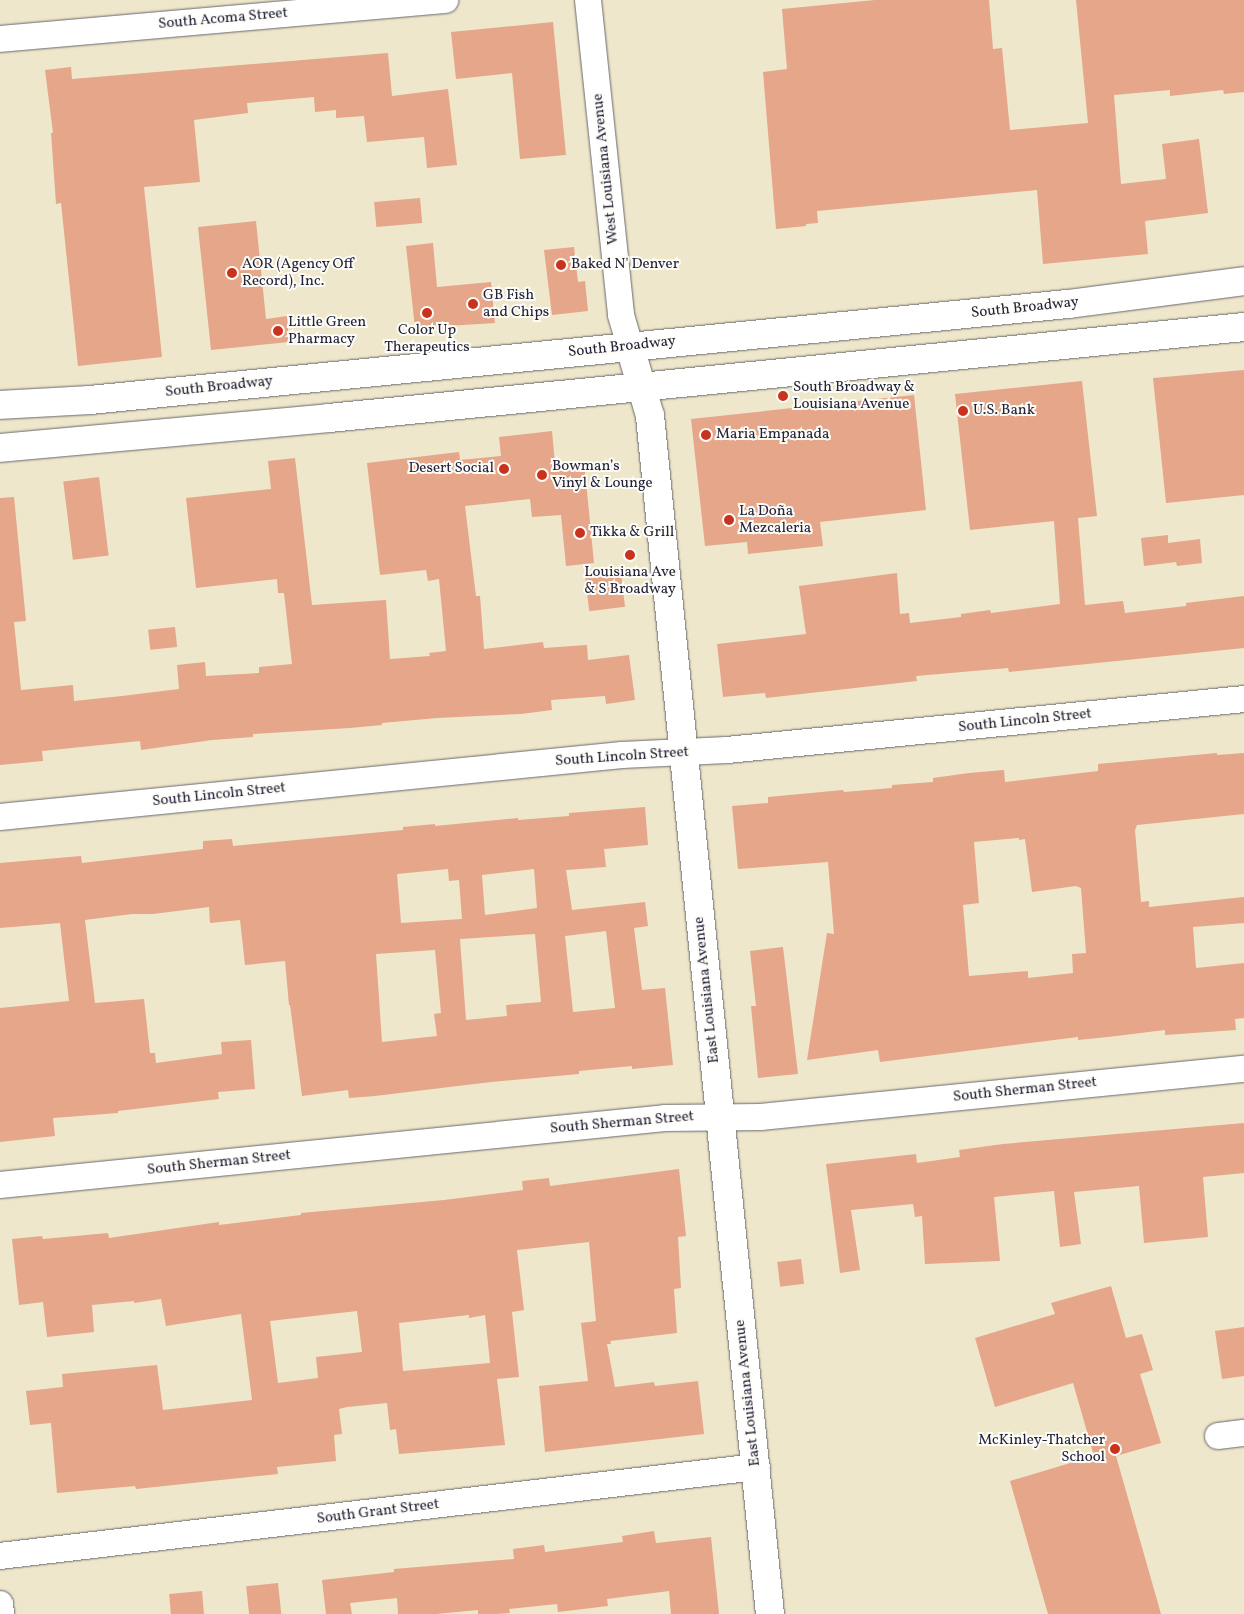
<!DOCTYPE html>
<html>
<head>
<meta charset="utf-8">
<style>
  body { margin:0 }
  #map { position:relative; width:1244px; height:1614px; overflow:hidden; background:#eee7cb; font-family:Vollkorn,serif }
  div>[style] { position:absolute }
  .building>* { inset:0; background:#e5a68a; transform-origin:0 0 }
  .roads { filter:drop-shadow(0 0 1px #69676d) drop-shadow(0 0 1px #69676d) }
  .street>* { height:26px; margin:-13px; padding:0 13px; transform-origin:13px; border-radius:13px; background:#fff }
  .secondary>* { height:28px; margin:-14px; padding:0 14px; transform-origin:14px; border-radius:14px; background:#fff }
  .primary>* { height:28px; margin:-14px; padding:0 14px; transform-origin:14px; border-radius:14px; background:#fff }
  .dots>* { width:14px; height:14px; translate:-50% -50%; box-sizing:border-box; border:2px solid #fdfcf7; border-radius:50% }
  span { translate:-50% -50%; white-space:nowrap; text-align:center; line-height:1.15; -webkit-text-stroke:4px #fdfcf7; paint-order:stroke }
  .street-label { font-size:15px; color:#22223b }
  .poi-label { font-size:15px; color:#22223b }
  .left { translate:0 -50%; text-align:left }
  .right { translate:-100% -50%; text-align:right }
</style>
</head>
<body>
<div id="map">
  <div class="building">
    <i style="clip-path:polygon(875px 0,989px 0,993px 49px,1002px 48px,1010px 130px,1088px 123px,1076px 0,1244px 0,1244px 92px,1224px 94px,1223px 90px,1170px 96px,1170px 90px,1114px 95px,1121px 184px,1166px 179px,1162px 144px,1199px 139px,1208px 213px,1145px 221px,1148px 254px,1043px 264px,1037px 190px,817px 211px,818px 223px,806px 224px,806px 226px,776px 229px,763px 72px,787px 69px,782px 9px)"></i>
    <i style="clip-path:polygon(553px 22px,566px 155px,520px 159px,512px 73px,456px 79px,451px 32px)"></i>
    <i style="clip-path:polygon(388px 53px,392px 96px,448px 89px,457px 165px,427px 168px,424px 137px,367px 142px,364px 116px,336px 118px,336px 110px,315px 112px,314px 97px,247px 103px,248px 113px,194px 120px,200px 182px,144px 187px,162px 357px,78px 366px,61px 203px,56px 204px,51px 133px,53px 133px,45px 70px,71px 67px,72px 79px)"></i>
    <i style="left:420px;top:198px;width:25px;height:46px;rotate:85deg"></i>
    <i style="clip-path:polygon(256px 221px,266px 319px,287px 316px,289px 342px,211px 350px,198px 227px)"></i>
    <i style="clip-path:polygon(433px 243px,437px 287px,491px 282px,495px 323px,415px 328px,406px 246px)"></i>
    <i style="clip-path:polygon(574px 247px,578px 282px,585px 281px,588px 311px,552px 315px,544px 250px)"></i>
    <i style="clip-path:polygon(1244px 370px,1244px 495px,1166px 503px,1153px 378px)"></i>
    <i style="clip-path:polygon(1082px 381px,1097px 516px,1078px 518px,1085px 605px,1123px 601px,1125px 613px,1186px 606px,1186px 603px,1244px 596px,1244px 648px,1009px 672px,1008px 668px,916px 676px,917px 681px,766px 698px,765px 693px,723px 697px,717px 644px,806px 634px,799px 586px,897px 573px,900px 614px,909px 613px,910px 623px,961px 617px,961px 614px,990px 610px,991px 613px,1060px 604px,1054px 521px,970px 530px,955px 394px)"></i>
    <i style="clip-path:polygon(914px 395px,926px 510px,820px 522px,823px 546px,748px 554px,747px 542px,705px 546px,691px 419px)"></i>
    <i style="clip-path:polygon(552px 431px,555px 464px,584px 461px,594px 563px,566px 566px,561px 515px,532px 517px,530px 499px,465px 506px,476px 596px,480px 596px,484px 649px,543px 642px,544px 648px,587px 645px,588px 660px,629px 655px,635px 700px,606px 704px,605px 696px,551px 700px,552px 710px,521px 714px,437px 718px,382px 723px,382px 725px,350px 728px,253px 734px,253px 737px,212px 740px,141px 750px,140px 741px,42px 751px,43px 761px,0 765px,0 498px,14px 497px,26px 621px,14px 622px,21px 690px,73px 685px,74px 701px,122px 696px,179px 689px,177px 665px,205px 662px,206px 676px,259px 673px,259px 667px,292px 664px,284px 593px,278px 593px,277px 579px,196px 588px,186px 498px,271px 489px,268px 461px,295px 458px,312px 605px,386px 600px,390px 659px,430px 656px,429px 653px,446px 651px,439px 579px,428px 581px,426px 570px,380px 575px,367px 463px,459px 452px,460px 460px,501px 456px,499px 437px)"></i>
    <i style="left:99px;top:477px;width:79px;height:36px;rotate:83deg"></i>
    <i style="clip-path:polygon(1168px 535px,1168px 543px,1200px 539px,1202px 563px,1177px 566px,1176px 562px,1144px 566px,1141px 538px)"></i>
    <i style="left:621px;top:574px;width:33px;height:36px;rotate:83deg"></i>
    <i style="left:175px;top:627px;width:20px;height:27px;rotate:84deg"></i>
    <i style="clip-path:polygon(evenodd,1217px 753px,1217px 755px,1244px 753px,1244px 814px,1137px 825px,1135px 830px,1141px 902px,1149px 901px,1149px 907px,1244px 897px,1244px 923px,1193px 927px,1196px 968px,1244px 963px,1244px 1018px,1235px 1019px,1236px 1030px,1165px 1035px,1165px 1030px,1108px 1037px,1078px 1040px,1078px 1037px,880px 1062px,878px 1050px,807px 1060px,827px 933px,834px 934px,828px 862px,738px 869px,732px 806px,768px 803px,768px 797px,843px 790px,844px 792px,892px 788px,892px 785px,933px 782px,933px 778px,969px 773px,1004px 770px,1005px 782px,1098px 771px,1098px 764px,1217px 753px,1019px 838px,1019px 840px,1025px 839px,1032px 892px,1076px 886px,1081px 888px,1086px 953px,1072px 954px,1073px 973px,1028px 978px,1028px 971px,969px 976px,963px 905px,979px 903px,974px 842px,1019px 838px)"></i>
    <i style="clip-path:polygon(evenodd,645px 807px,648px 845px,604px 849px,606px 867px,566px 870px,572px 910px,645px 902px,648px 926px,634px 928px,642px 990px,665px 988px,673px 1065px,632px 1069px,632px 1066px,579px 1071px,579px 1074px,491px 1082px,375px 1096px,349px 1098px,348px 1090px,302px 1096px,290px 1005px,289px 1005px,285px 961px,245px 965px,240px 920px,210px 923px,209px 907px,153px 914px,132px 914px,85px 920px,95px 1003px,144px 999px,150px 1053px,155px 1053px,156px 1063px,222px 1054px,221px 1042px,251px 1040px,255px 1089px,218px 1092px,219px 1099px,118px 1111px,118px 1113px,53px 1118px,55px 1136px,0 1142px,0 1008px,69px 1001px,60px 923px,0 928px,0 863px,81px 856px,82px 863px,203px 849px,203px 841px,232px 839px,233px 846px,403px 830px,403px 827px,435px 824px,435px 826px,518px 818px,518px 820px,569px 816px,569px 813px,645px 807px,448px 869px,449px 881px,459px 880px,462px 919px,401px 923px,397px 874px,448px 869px,645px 807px,534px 869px,537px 908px,485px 915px,482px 875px,534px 869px,645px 807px,606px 931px,615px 1008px,573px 1012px,565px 936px,606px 931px,645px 807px,535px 934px,541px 1002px,506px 1005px,507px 1016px,466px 1020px,460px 939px,535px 934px,645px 807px,435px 950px,441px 1013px,434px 1014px,437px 1036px,382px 1042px,376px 954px,435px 950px)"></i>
    <i style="clip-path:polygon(783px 947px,798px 1074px,758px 1078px,751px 1006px,756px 1006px,750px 951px)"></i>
    <i style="clip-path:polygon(1244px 1123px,1244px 1173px,1203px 1177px,1208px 1237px,1144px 1243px,1139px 1186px,1074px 1192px,1081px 1244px,1060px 1247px,1054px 1191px,994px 1197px,1000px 1261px,925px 1264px,922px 1216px,915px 1217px,913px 1204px,851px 1210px,860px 1270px,840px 1273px,826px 1164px,916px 1154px,917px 1163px,960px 1157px,959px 1150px,1003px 1144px)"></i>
    <i style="clip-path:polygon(evenodd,679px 1169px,686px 1236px,678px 1237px,681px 1288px,674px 1289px,677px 1333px,610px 1341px,611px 1344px,607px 1344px,615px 1387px,654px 1382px,655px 1386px,698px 1381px,704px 1434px,545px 1452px,539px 1386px,588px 1381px,581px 1323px,596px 1321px,589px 1242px,517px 1250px,524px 1310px,512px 1312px,519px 1377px,497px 1379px,505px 1445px,399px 1454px,396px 1429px,390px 1430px,387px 1403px,347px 1407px,339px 1409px,342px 1434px,334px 1435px,336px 1461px,277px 1467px,278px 1474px,136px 1489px,135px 1486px,57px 1493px,51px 1423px,30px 1425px,26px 1391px,63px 1387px,62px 1374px,157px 1365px,163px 1410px,252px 1400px,241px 1314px,166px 1326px,161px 1299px,134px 1303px,134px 1301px,92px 1305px,94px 1332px,47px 1337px,43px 1302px,19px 1305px,12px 1239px,42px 1236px,43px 1239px,108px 1233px,109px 1238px,219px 1222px,219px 1225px,301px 1215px,301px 1213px,444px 1200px,523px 1190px,522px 1181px,549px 1178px,550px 1186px,679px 1169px,357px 1311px,362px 1352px,316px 1357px,318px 1378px,278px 1383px,270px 1321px,357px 1311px,679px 1169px,469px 1315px,469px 1318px,485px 1315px,490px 1363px,403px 1371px,399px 1323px,469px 1315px)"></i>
    <i style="left:801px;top:1259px;width:25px;height:24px;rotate:83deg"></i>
    <i style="clip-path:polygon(1111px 1286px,1126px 1338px,1142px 1334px,1153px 1370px,1140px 1374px,1161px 1443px,1116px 1456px,1161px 1614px,1048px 1614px,1010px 1481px,1094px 1456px,1073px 1383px,995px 1407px,975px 1338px,1055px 1314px,1051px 1303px)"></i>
    <i style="clip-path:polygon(1244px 1327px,1244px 1376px,1222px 1379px,1215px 1331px)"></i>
    <i style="clip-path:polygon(654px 1531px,656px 1543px,711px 1537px,719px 1614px,671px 1614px,669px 1591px,607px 1599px,608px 1606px,558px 1612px,557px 1604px,509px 1609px,510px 1613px,497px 1614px,478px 1614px,478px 1610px,436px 1614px,398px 1614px,397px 1598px,350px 1603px,352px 1614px,326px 1614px,322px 1580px,394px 1572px,394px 1569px,514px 1559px,513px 1549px,544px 1545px,545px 1552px,623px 1542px,622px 1536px)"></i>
    <i style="left:278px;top:1583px;width:31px;height:32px;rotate:84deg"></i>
    <i style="left:202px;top:1591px;width:23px;height:33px;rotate:85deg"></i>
  </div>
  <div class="roads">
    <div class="street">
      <i style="left:588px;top:0;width:317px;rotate:84deg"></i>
      <i style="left:621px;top:315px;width:33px;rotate:74deg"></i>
      <i style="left:0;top:39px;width:447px;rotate:-5deg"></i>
      <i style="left:0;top:817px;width:625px;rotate:-5.69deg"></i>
      <i style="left:622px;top:755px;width:105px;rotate:-2.7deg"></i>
      <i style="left:727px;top:750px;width:520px;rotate:-5.63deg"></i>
      <i style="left:0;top:1185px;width:668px;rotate:-5.75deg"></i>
      <i style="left:665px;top:1118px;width:96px;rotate:-0.6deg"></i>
      <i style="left:761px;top:1117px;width:485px;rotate:-5.7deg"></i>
      <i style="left:1218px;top:1436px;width:26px;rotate:-7deg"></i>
      <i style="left:0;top:1556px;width:762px;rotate:-6.71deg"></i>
      <i style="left:0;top:1604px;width:10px;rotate:84deg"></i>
    </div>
    <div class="secondary">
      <i style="left:630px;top:347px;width:72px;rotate:73.8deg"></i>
      <i style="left:650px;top:416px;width:1204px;rotate:84.28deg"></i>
    </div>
    <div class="primary">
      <i style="left:0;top:405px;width:90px;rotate:-3.2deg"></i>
      <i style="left:90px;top:400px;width:983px;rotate:-5.61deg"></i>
      <i style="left:1068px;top:304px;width:177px;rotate:-7.4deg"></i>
      <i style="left:0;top:448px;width:330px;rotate:-5.2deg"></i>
      <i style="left:329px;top:418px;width:920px;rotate:-5.68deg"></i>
    </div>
  </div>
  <div class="dots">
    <i style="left:561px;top:265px;background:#c8321e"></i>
    <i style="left:232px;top:273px;background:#c8321e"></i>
    <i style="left:473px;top:304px;background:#c8321e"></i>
    <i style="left:427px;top:313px;background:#c8321e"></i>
    <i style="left:278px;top:331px;background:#c8321e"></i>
    <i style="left:783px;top:396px;background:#c8321e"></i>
    <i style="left:963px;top:411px;background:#c8321e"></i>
    <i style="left:706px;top:435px;background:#c8321e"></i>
    <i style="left:504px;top:469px;background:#c8321e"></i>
    <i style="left:542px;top:475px;background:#c8321e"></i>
    <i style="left:729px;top:520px;background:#c8321e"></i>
    <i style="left:580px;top:533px;background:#c8321e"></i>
    <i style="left:630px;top:555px;background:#c8321e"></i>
    <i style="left:1115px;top:1449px;background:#c8321e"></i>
  </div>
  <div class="street-label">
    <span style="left:223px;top:19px;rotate:-5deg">South Acoma Street</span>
    <span style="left:606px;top:169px;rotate:-96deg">West Louisiana Avenue</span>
    <span style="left:1025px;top:308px;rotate:-6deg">South Broadway</span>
    <span style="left:622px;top:347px;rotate:-6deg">South Broadway</span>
    <span style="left:219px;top:387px;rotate:-6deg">South Broadway</span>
    <span style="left:1025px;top:721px;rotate:-6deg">South Lincoln Street</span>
    <span style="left:622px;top:757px;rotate:-4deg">South Lincoln Street</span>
    <span style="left:219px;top:795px;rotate:-6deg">South Lincoln Street</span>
    <span style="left:707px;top:990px;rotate:-96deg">East Louisiana Avenue</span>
    <span style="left:1025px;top:1090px;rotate:-6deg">South Sherman Street</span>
    <span style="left:622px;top:1123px;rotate:-5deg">South Sherman Street</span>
    <span style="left:219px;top:1163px;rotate:-6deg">South Sherman Street</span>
    <span style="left:748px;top:1393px;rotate:-96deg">East Louisiana Avenue</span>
    <span style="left:378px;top:1512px;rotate:-7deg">South Grant Street</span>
  </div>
  <div class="poi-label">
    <span class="left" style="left:242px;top:273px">AOR (Agency Off<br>Record), Inc.</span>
    <span class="left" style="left:571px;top:265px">Baked N' Denver</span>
    <span class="left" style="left:483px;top:304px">GB Fish<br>and Chips</span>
    <span class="left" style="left:288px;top:331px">Little Green<br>Pharmacy</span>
    <span style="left:427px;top:339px">Color Up<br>Therapeutics</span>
    <span class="left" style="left:793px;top:396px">South Broadway &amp;<br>Louisiana Avenue</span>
    <span class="left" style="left:973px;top:411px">U.S. Bank</span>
    <span class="left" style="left:716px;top:435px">Maria Empanada</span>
    <span class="left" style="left:552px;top:475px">Bowman’s<br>Vinyl &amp; Lounge</span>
    <span class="right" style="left:494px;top:469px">Desert Social</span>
    <span class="left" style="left:739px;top:520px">La Doña<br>Mezcaleria</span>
    <span class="left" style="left:590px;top:533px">Tikka &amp; Grill</span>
    <span style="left:630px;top:581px">Louisiana Ave<br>&amp; S Broadway</span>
    <span class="right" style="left:1105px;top:1449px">McKinley-Thatcher<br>School</span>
  </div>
</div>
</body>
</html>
